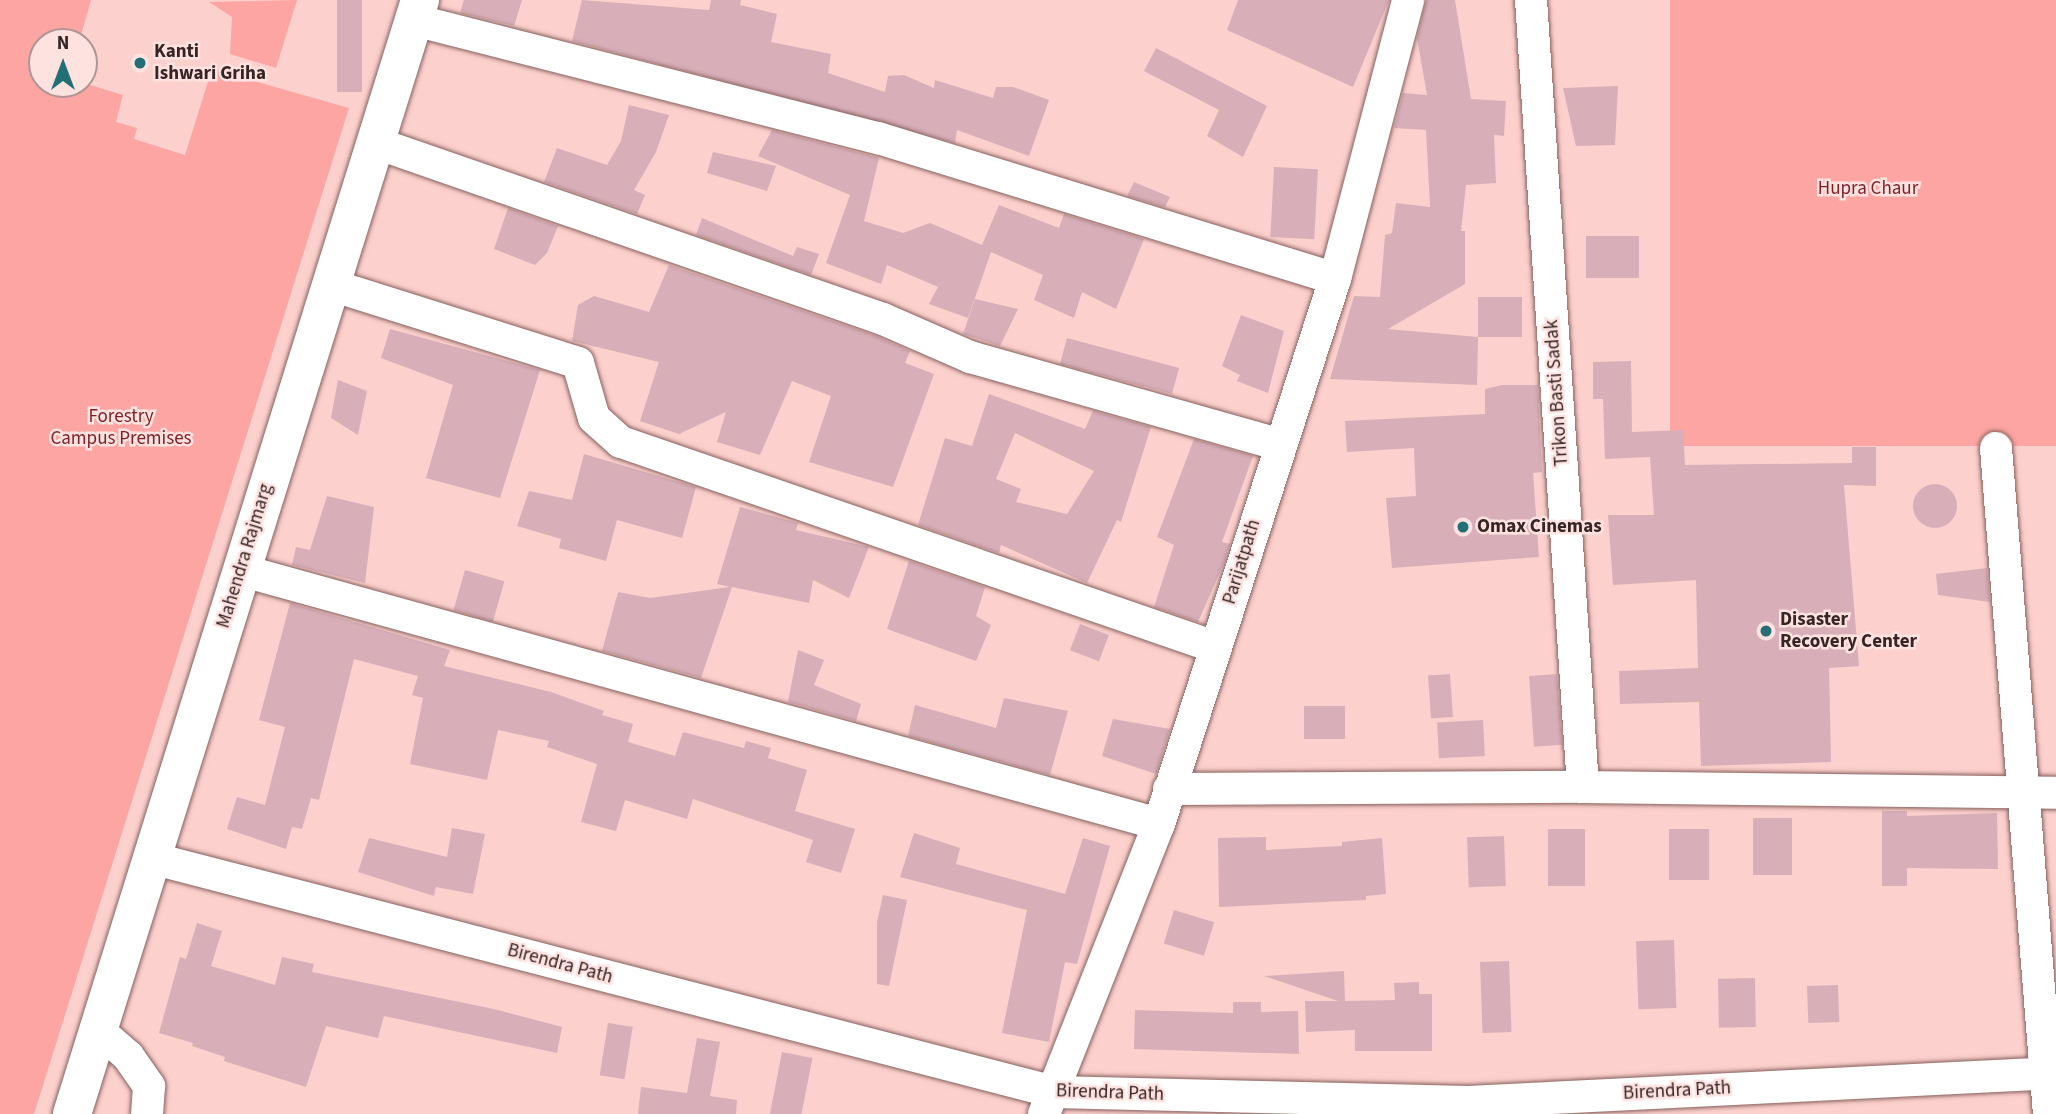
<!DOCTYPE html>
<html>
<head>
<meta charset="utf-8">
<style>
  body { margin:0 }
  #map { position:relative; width:2056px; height:1114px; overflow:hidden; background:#fcd0cd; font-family:"Source Sans 3",sans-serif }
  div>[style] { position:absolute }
  .green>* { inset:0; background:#fca5a2; transform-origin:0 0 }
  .building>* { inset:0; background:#d8afb9; transform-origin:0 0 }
  .round { border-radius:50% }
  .roads { filter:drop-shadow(0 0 2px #86605e) drop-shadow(0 0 2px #86605e) }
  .minor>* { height:32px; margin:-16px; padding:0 16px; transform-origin:16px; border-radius:16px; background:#fff }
  .highway>* { height:38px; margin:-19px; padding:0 19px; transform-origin:19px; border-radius:19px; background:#fff }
  .dots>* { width:19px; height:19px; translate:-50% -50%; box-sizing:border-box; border:4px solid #fde2e0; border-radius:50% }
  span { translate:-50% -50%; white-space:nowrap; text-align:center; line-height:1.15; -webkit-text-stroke:5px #fde2e0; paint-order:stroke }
  .poi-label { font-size:19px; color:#362524; font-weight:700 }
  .left { translate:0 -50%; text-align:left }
  .park-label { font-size:19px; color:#7d1e24 }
  .street-label { font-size:19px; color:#362524 }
  .north { position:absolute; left:28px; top:28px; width:70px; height:70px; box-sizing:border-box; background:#fde2e0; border:2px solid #ad9695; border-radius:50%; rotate:0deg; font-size:19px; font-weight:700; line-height:28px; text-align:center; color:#362524 }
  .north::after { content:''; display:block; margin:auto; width:24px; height:32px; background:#246f75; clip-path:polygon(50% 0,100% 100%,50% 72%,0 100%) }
</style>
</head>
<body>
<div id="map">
  <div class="green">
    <i style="clip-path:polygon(0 0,91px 0,79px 42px,42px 42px,42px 84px,84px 83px,123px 95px,116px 122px,137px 128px,134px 139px,185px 155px,212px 69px,349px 108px,34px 1114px,0 1114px)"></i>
    <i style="clip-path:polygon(297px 0,276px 68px,230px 54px,232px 17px,209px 2px)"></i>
    <i style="left:1670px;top:0;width:386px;height:446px"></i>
  </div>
  <div class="building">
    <i style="left:337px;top:0;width:25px;height:92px"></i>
    <i style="clip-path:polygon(464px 0,522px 0,514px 26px,460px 13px)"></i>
    <i style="clip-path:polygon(582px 0,709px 10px,711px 0,741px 0,740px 5px,777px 14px,771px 42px,831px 54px,828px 73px,885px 92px,888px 76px,904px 75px,934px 88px,935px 80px,993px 98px,996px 87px,1013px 87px,1049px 100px,1029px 156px,957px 130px,955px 143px,572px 41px)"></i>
    <i style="clip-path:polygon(1238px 0,1389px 0,1353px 87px,1227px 30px)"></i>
    <i style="clip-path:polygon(1426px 0,1455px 0,1471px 99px,1506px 101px,1504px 136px,1494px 135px,1496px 183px,1466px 185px,1461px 231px,1465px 231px,1465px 284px,1388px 329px,1478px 337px,1477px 385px,1330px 379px,1354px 296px,1380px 297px,1385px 235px,1392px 233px,1396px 203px,1430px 207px,1426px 130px,1394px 128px,1403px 93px,1427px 95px,1417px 38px)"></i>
    <i style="clip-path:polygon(1156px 48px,1267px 106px,1243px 157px,1207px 136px,1219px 110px,1144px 71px)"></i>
    <i style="clip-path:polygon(1618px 86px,1615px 145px,1576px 146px,1563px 88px)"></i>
    <i style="clip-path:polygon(629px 105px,669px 115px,656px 152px,634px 190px,645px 195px,637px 214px,544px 182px,557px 148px,607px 165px,621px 141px)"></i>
    <i style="clip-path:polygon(772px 130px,879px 158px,864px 221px,903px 233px,930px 223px,982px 245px,999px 205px,1059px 228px,1064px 214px,1144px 239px,1116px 309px,1082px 292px,1074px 318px,1034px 300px,1043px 275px,991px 252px,968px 318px,929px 304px,938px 287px,887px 265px,881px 284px,826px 263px,850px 195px,758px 156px)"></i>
    <i style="clip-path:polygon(713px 152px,776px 166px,767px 191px,707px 173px)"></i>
    <i style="left:1274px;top:167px;width:44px;height:70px;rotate:3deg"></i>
    <i style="clip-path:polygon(1134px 182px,1170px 197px,1165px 207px,1127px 196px)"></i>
    <i style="clip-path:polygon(508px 208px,558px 226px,547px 253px,535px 265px,494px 249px)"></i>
    <i style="clip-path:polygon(702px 218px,793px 256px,797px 247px,819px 254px,811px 275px,696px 235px)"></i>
    <i style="left:1639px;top:236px;width:42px;height:53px;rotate:90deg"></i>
    <i style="clip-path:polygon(669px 265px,876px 336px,910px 351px,905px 363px,934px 374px,893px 487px,809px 462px,831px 396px,792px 381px,760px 455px,717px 442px,726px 412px,679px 434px,640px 421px,659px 362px,572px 341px,578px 305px,594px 296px,649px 312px)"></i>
    <i style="left:1478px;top:297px;width:44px;height:40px"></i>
    <i style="clip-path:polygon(975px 299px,1018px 309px,1000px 346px,963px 334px)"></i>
    <i style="clip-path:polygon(1241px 315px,1284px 331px,1268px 393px,1237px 381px,1240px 375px,1222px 366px)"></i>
    <i style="clip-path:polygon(390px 329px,540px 370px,500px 498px,426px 478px,453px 385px,381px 358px)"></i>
    <i style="left:1067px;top:338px;width:116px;height:27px;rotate:15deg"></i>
    <i style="clip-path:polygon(1631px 361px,1632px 432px,1683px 430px,1685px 465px,1852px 463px,1852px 447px,1876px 447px,1876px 486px,1844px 485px,1859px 666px,1829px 668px,1831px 762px,1701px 766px,1699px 702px,1620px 704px,1619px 671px,1698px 668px,1696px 580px,1613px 585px,1608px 515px,1654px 515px,1650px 457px,1605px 459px,1603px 399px,1593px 399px,1593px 362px)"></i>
    <i style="clip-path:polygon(338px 380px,367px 391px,358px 435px,331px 418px)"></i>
    <i style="clip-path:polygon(1502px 385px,1538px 385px,1542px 472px,1533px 473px,1539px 557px,1392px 568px,1386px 498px,1416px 496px,1414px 448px,1347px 452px,1345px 421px,1485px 414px,1485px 389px)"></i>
    <i style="clip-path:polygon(evenodd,989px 394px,1085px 429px,1093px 411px,1151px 427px,1121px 522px,1117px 520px,1087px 583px,1001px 545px,999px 553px,918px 525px,945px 438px,972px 446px,989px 394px,1015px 433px,1094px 471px,1067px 514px,1016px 502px,1021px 489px,996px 479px,1015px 433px)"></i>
    <i style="clip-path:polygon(1194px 439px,1253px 456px,1222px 542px,1230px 544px,1224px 563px,1198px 622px,1154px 607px,1174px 545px,1157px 537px)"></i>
    <i style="clip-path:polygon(584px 454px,696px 487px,682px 538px,617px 520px,606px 561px,559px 548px,561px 539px,517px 526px,529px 491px,572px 500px)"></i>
    <i class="round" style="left:1913px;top:484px;width:44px;height:44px"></i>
    <i style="clip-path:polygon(327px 496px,374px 507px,365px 583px,292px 565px,296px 547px,310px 550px)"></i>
    <i style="clip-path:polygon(740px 507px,798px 523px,796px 530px,869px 547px,849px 598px,813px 580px,809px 603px,732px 587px,701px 678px,602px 651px,618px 592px,650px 598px,730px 587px,717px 584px)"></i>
    <i style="clip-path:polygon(909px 561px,985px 587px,976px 616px,991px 625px,976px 661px,887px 629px)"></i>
    <i style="clip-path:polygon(1987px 568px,1990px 602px,1938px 595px,1936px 574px)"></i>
    <i style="left:465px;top:570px;width:41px;height:42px;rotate:16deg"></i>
    <i style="clip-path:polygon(290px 603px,450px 650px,444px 666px,551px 692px,604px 711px,602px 715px,633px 724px,628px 742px,675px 756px,683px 732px,744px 748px,746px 741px,771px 748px,768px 758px,807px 770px,795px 811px,855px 829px,841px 873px,806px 862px,813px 840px,693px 799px,687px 819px,625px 800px,616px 831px,581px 822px,597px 764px,547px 747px,549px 741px,498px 730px,487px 780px,410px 764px,423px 698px,412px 695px,418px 676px,354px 659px,319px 800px,311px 798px,302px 829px,292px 827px,286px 849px,227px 829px,237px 797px,265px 805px,285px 727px,259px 720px)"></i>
    <i style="left:1080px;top:624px;width:31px;height:28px;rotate:21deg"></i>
    <i style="clip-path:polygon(798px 650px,824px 660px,814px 685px,861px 704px,856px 721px,788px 702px)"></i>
    <i style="left:1450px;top:674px;width:43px;height:22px;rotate:86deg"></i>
    <i style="left:1557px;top:674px;width:71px;height:28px;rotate:86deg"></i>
    <i style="clip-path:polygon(1004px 698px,1068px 711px,1050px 775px,908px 736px,915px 705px,996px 728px)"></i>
    <i style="left:1345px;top:706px;width:33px;height:41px;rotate:90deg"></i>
    <i style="clip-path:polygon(1113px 719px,1170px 729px,1156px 774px,1102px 756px)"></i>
    <i style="left:1483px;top:720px;width:36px;height:46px;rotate:87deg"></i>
    <i style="clip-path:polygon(1882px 811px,1907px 811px,1907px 816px,1997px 813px,1998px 869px,1907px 868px,1907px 886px,1882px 886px)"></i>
    <i style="left:1792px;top:818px;width:57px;height:39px;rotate:90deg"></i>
    <i style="clip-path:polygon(452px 828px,485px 834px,473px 894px,436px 887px,434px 896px,358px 872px,369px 838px,447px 857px)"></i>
    <i style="left:1548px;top:829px;width:37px;height:57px"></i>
    <i style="left:1669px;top:829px;width:40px;height:51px"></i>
    <i style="clip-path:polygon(914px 833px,960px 848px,956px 864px,1065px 894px,1083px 838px,1110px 846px,1077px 964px,1065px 962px,1049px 1042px,1002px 1033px,1027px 910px,900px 877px)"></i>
    <i style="left:1504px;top:836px;width:50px;height:37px;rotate:88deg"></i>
    <i style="clip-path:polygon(1266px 837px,1266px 850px,1342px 846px,1342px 842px,1382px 838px,1386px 894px,1366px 896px,1366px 900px,1219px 907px,1218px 838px)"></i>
    <i style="clip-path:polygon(883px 895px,907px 900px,889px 986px,877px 984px,877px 922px)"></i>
    <i style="left:1174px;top:910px;width:42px;height:35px;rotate:17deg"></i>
    <i style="clip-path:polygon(197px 923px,222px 931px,211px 966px,275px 985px,282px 957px,314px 964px,312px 972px,494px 1009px,562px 1027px,557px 1053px,384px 1016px,378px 1038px,326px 1026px,306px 1087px,224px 1061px,225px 1057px,192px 1046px,193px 1043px,159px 1033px,180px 957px,186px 959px)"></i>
    <i style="left:1674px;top:940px;width:68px;height:38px;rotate:88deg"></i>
    <i style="left:1509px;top:961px;width:71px;height:29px;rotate:88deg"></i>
    <i style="clip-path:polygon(1344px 971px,1345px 1001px,1395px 1000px,1394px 983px,1419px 982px,1419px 994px,1432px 994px,1432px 1051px,1355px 1051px,1355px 1030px,1306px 1032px,1305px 1001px,1338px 1001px,1264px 976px)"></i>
    <i style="left:1755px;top:978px;width:49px;height:37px;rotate:89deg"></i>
    <i style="left:1838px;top:985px;width:37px;height:31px;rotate:88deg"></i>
    <i style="clip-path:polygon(1233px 1002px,1261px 1002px,1261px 1012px,1298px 1011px,1299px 1054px,1134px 1049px,1135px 1010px,1233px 1013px)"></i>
    <i style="left:608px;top:1023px;width:25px;height:53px;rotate:9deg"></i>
    <i style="clip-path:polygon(697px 1038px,720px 1042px,710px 1096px,737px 1100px,736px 1114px,638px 1114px,641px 1087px,687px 1093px)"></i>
    <i style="left:782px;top:1052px;width:31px;height:63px;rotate:11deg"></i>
  </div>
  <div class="roads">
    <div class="minor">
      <i style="left:1531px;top:0;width:789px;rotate:86.22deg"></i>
      <i style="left:414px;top:20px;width:479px;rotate:14.3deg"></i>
      <i style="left:878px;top:138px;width:478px;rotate:17.1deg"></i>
      <i style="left:376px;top:143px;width:537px;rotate:19.14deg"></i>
      <i style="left:883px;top:319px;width:95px;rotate:23.6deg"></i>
      <i style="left:970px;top:357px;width:320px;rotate:15.8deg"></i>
      <i style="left:331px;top:285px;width:259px;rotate:17.5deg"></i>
      <i style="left:578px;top:363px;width:57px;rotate:73.8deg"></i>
      <i style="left:594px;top:418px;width:36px;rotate:42deg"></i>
      <i style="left:621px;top:442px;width:628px;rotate:19.04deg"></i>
      <i style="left:1996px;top:448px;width:668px;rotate:85.45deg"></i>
      <i style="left:240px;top:570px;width:953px;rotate:15.45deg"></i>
      <i style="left:1169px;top:789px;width:414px;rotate:-0.3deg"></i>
      <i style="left:1583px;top:787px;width:473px;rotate:0.7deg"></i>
      <i style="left:151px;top:858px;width:933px;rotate:14.53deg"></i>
      <i style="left:1054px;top:1092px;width:414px;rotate:1.4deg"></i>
      <i style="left:1468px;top:1102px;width:589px;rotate:-2.82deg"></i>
      <i style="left:98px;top:1030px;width:40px;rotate:41deg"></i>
      <i style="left:128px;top:1056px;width:37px;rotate:55deg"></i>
      <i style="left:149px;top:1086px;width:28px;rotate:94deg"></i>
      <i style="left:1044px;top:1114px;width:312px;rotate:-68.4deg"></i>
      <i style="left:1159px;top:824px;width:573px;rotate:-72.1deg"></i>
      <i style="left:1335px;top:279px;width:288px;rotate:-75.3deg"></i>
    </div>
    <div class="highway">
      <i style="left:72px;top:1114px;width:1167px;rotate:-72.65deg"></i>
    </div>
  </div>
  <div class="dots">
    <i style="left:140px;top:63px;background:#246f75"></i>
    <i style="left:1463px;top:527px;background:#246f75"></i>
    <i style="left:1766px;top:631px;background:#246f75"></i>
  </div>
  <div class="poi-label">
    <span class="left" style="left:154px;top:63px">Kanti<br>Ishwari Griha</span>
    <span class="left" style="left:1477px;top:527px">Omax Cinemas</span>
    <span class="left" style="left:1780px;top:631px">Disaster<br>Recovery Center</span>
  </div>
  <div class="park-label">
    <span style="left:1868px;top:189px">Hupra Chaur</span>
    <span style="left:121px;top:428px">Forestry<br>Campus Premises</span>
  </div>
  <div class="street-label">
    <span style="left:1557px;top:393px;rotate:-94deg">Trikon Basti Sadak</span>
    <span style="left:245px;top:556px;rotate:-73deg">Mahendra Rajmarg</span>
    <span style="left:1242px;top:562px;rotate:-73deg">Parijatpath</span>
    <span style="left:560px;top:964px;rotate:15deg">Birendra Path</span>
    <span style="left:1677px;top:1091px;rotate:-3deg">Birendra Path</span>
    <span style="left:1110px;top:1093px;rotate:2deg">Birendra Path</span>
  </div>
  <div class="north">N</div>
</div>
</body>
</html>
